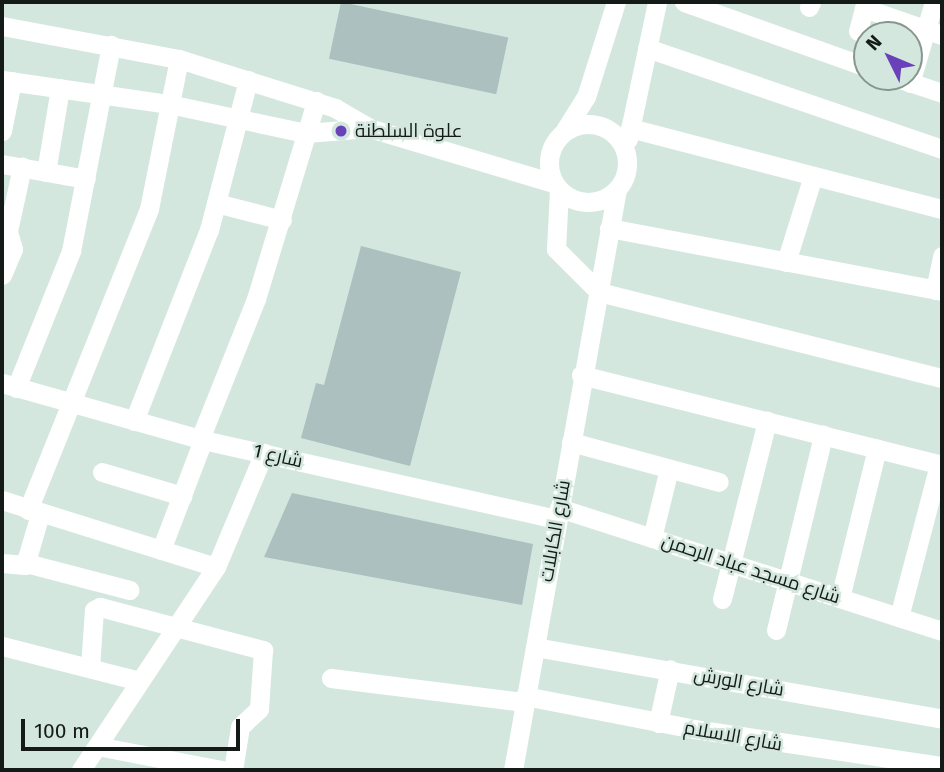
<!DOCTYPE html>
<html>
<head>
<meta charset="utf-8">
<style>
  body { margin:0 }
  #map { position:relative; width:944px; height:772px; overflow:hidden; background:#d4e7df; font-family:"Fira Sans",Cairo,sans-serif }
  div>[style] { position:absolute }
  .building>* { inset:0; background:#abc0bf; transform-origin:0 0 }
  .minor>* { height:19px; margin:-9.5px; padding:0 9.5px; transform-origin:9.5px; border-radius:9.5px; background:#fff }
  .minor>.ring { margin:-9.5px; padding:0; box-sizing:content-box; background:none; border:19px solid #fff; border-radius:50% }
  .dots>* { width:19px; height:19px; translate:-50% -50%; box-sizing:border-box; border:4px solid #d4e7df; border-radius:50% }
  span { translate:-50% -50%; white-space:nowrap; text-align:center; line-height:1.15; -webkit-text-stroke:5px #d4e7df; paint-order:stroke }
  .poi-label { font-size:19px; color:#131a17 }
  .left { translate:0 -50%; text-align:left }
  .street-label { font-size:19px; color:#131a17 }
  .frame { position:absolute; inset:0; border:4px solid #131a17; pointer-events:none }
  .north { position:absolute; left:853px; top:21px; width:70px; height:70px; box-sizing:border-box; background:#d4e7df; border:2px solid #87958f; border-radius:50%; rotate:313deg; font-size:19px; font-weight:700; line-height:28px; text-align:center; color:#131a17 }
  .north::after { content:''; display:block; margin:auto; width:24px; height:32px; background:#6941b9; clip-path:polygon(50% 0,100% 100%,50% 72%,0 100%) }
  .scale { position:absolute; left:21px; top:719px; width:219px; height:32px; box-sizing:border-box; border:4px solid #131a17; border-top:0; padding-left:9px; font-size:21px; line-height:24px; white-space:nowrap; color:#131a17; -webkit-text-stroke:5px #d4e7df; paint-order:stroke }
</style>
</head>
<body>
<div id="map">
  <div class="building">
    <i style="left:341px;top:2px;width:171px;height:58px;rotate:12deg"></i>
    <i style="clip-path:polygon(361px 246px,461px 272px,410px 466px,301px 438px,316px 383px,324px 385px)"></i>
    <i style="clip-path:polygon(292px 493px,533px 544px,522px 605px,264px 557px)"></i>
  </div>
  <div class="minor">
    <i style="left:684px;top:2px;width:194px;rotate:19.6deg"></i>
    <i style="left:809px;top:7px;width:5px;rotate:-68deg"></i>
    <i style="left:864px;top:8px;width:83px;rotate:19.1deg"></i>
    <i style="left:2px;top:26px;width:180px;rotate:10.6deg"></i>
    <i style="left:179px;top:59px;width:164px;rotate:17.4deg"></i>
    <i style="left:335px;top:108px;width:39px;rotate:30deg"></i>
    <i style="left:369px;top:128px;width:192px;rotate:16.6deg"></i>
    <i style="left:858px;top:31px;width:30px;rotate:-75deg"></i>
    <i style="left:647px;top:48px;width:312px;rotate:18.9deg"></i>
    <i style="left:894px;top:77px;width:51px;rotate:18.4deg"></i>
    <i style="left:2px;top:80px;width:169px;rotate:8.2deg"></i>
    <i style="left:169px;top:104px;width:140px;rotate:12deg"></i>
    <i style="left:306px;top:133px;width:63px;rotate:-4.5deg"></i>
    <i style="left:910px;top:83px;width:84px;rotate:-73.5deg"></i>
    <i class="ring" style="left:549px;top:124px;width:59px;height:59px"></i>
    <i style="left:630px;top:128px;width:322px;rotate:14.6deg"></i>
    <i style="left:565px;top:130px;width:39px;rotate:-58deg"></i>
    <i style="left:586px;top:97px;width:100px;rotate:-72.5deg"></i>
    <i style="left:2px;top:131px;width:51px;rotate:-78.7deg"></i>
    <i style="left:628px;top:139px;width:140px;rotate:-78deg"></i>
    <i style="left:2px;top:164px;width:85px;rotate:10.1deg"></i>
    <i style="left:46px;top:172px;width:85px;rotate:-80.5deg"></i>
    <i style="left:559px;top:190px;width:59px;rotate:92.9deg"></i>
    <i style="left:556px;top:249px;width:61px;rotate:45deg"></i>
    <i style="left:599px;top:292px;width:354px;rotate:14.1deg"></i>
    <i style="left:216px;top:203px;width:68px;rotate:14.4deg"></i>
    <i style="left:609px;top:228px;width:339px;rotate:10.7deg"></i>
    <i style="left:786px;top:262px;width:90px;rotate:-72.6deg"></i>
    <i style="left:2px;top:275px;width:28px;rotate:-67deg"></i>
    <i style="left:13px;top:249px;width:19px;rotate:-106deg"></i>
    <i style="left:8px;top:231px;width:66px;rotate:-77.7deg"></i>
    <i style="left:935px;top:290px;width:35px;rotate:-78deg"></i>
    <i style="left:581px;top:375px;width:372px;rotate:14deg"></i>
    <i style="left:2px;top:383px;width:209px;rotate:15.8deg"></i>
    <i style="left:203px;top:440px;width:363px;rotate:12.6deg"></i>
    <i style="left:16px;top:388px;width:148px;rotate:-68.1deg"></i>
    <i style="left:71px;top:251px;width:210px;rotate:-79deg"></i>
    <i style="left:134px;top:421px;width:205px;rotate:-68.6deg"></i>
    <i style="left:209px;top:230px;width:155px;rotate:-75.4deg"></i>
    <i style="left:200px;top:439px;width:151px;rotate:-68.2deg"></i>
    <i style="left:256px;top:299px;width:207px;rotate:-73.1deg"></i>
    <i style="left:571px;top:442px;width:153px;rotate:15.1deg"></i>
    <i style="left:102px;top:472px;width:84px;rotate:16.7deg"></i>
    <i style="left:2px;top:500px;width:224px;rotate:17.4deg"></i>
    <i style="left:559px;top:508px;width:402px;rotate:17.8deg"></i>
    <i style="left:28px;top:510px;width:324px;rotate:-68.1deg"></i>
    <i style="left:149px;top:209px;width:153px;rotate:-78.7deg"></i>
    <i style="left:652px;top:538px;width:71px;rotate:-76.2deg"></i>
    <i style="left:161px;top:550px;width:118px;rotate:-69.1deg"></i>
    <i style="left:2px;top:563px;width:23px;rotate:5deg"></i>
    <i style="left:25px;top:565px;width:53px;rotate:-73.6deg"></i>
    <i style="left:26px;top:563px;width:107px;rotate:14.6deg"></i>
    <i style="left:840px;top:598px;width:154px;rotate:-76.1deg"></i>
    <i style="left:722px;top:599px;width:184px;rotate:-75.8deg"></i>
    <i style="left:899px;top:617px;width:158px;rotate:-75.3deg"></i>
    <i style="left:776px;top:630px;width:201px;rotate:-76.4deg"></i>
    <i style="left:2px;top:646px;width:141px;rotate:14.3deg"></i>
    <i style="left:535px;top:647px;width:413px;rotate:10deg"></i>
    <i style="left:90px;top:668px;width:58px;rotate:-86.1deg"></i>
    <i style="left:94px;top:610px;width:7px;rotate:-27deg"></i>
    <i style="left:100px;top:607px;width:169px;rotate:14.8deg"></i>
    <i style="left:263px;top:650px;width:59px;rotate:93.9deg"></i>
    <i style="left:259px;top:709px;width:26px;rotate:137deg"></i>
    <i style="left:240px;top:727px;width:44px;rotate:99.2deg"></i>
    <i style="left:331px;top:678px;width:195px;rotate:7.1deg"></i>
    <i style="left:525px;top:696px;width:172px;rotate:11deg"></i>
    <i style="left:694px;top:729px;width:251px;rotate:8.5deg"></i>
    <i style="left:658px;top:723px;width:55px;rotate:-77.5deg"></i>
    <i style="left:97px;top:746px;width:127px;rotate:10.9deg"></i>
    <i style="left:81px;top:770px;width:244px;rotate:-56.4deg"></i>
    <i style="left:216px;top:567px;width:124px;rotate:-67.2deg"></i>
    <i style="left:513px;top:770px;width:590px;rotate:-79.85deg"></i>
  </div>
  <div class="dots">
    <i style="left:341px;top:131px;background:#6941b9"></i>
  </div>
  <div class="poi-label">
    <span class="left" style="left:355px;top:131px">علوة السلطنة</span>
  </div>
  <div class="street-label">
    <span style="left:278px;top:456px;rotate:13deg">شارع 1</span>
    <span style="left:555px;top:531px;rotate:-80deg">شارع الكابلات</span>
    <span style="left:751px;top:569px;rotate:18deg">شارع مسجد عباد الرحمن</span>
    <span style="left:739px;top:682px;rotate:10deg">شارع الورش</span>
    <span style="left:733px;top:736px;rotate:10deg">شارع الاسلام</span>
  </div>
  <div class="frame"></div>
  <div class="north">N</div>
  <div class="scale">100 m</div>
</div>
</body>
</html>
